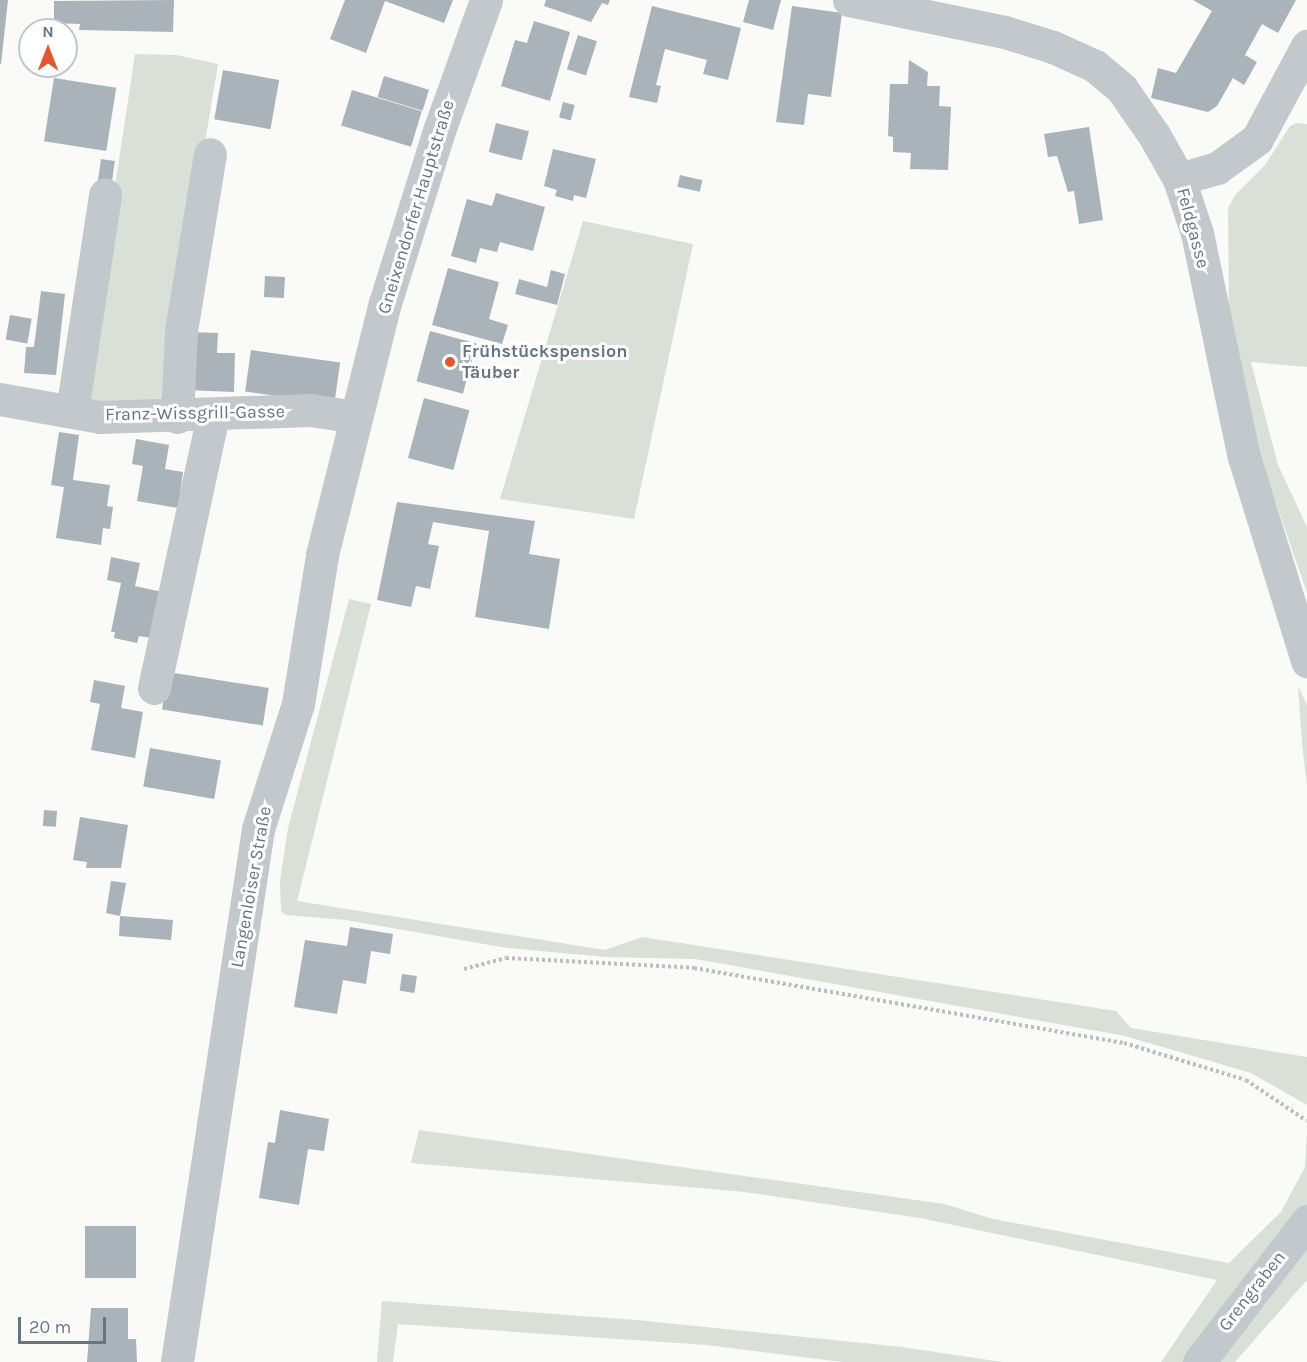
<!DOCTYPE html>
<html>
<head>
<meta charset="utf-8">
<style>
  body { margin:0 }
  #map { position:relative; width:1307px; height:1362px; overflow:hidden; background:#fafaf8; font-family:Karla,sans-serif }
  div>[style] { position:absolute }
  .green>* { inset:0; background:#dadfd7 }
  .building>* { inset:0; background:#aab3b9; transform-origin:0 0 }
  .path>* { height:4px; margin-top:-2px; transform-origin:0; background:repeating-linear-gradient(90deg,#bbbfc2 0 3px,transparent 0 6px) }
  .minor>* { height:33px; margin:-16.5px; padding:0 16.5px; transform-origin:16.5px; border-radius:16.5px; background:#c3c8cc }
  .dots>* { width:16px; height:16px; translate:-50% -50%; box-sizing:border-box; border:3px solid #fff; border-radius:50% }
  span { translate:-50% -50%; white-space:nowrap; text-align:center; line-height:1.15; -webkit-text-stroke:6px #fff; paint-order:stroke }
  .street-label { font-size:18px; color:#657683 }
  .poi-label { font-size:18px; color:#657683; font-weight:700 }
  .left { translate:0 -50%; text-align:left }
  .north { position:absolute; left:18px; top:18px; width:60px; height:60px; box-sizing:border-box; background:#fff; border:2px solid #c1c8cd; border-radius:50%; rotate:0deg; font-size:16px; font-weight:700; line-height:24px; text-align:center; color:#657683 }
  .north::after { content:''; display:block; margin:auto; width:21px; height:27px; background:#e4572e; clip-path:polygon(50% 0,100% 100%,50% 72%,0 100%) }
  .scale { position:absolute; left:18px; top:1317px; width:88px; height:27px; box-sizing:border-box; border:3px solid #657683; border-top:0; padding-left:8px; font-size:18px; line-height:21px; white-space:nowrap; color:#657683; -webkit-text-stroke:4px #fff; paint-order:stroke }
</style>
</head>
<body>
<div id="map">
  <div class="green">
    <i style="clip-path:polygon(135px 54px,176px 55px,218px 64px,174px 331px,170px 406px,102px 406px,83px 398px)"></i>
    <i style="clip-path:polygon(1296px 123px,1307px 124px,1307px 367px,1251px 362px,1278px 465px,1307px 527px,1307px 593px,1259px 453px,1229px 309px,1228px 208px,1235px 195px,1265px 165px,1290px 126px)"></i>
    <i style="clip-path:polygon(583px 221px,693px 244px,634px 519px,500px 499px)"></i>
    <i style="clip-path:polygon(349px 599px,371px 604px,297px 901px,605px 950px,642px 937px,1116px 1011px,1131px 1028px,1307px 1057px,1307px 1105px,1251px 1073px,1125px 1036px,695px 959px,605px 957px,507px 948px,346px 920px,285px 915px,281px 911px,280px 881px,288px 828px)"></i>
    <i style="clip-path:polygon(1298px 686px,1307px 705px,1307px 786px,1302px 743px)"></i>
    <i style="clip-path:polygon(419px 1130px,944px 1204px,993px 1219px,1229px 1263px,1281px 1212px,1305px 1167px,1307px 1131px,1307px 1280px,1235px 1362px,1161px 1362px,1217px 1280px,920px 1218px,745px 1192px,411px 1163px)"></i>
    <i style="clip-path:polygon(382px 1301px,636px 1320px,902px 1347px,1002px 1362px,842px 1362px,707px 1345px,398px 1324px,393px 1362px,377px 1362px)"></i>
  </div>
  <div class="building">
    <i style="clip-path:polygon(0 0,8px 0,1px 64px,0 64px)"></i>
    <i style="clip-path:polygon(174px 0,173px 32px,79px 30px,80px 24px,54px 23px,54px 1px)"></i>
    <i style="clip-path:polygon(345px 0,453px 0,444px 23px,385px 1px,366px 53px,330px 39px)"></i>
    <i style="clip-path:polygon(546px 0,610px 0,608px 5px,602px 3px,591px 22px,544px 6px)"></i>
    <i style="clip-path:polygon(749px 0,781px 0,773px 30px,743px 22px)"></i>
    <i style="clip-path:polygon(1193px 0,1296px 0,1278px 33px,1262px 24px,1245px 55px,1257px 62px,1244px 85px,1233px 78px,1217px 106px,1208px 112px,1151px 98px,1158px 68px,1176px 73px,1212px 11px)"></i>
    <i style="clip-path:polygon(652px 6px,741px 28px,728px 80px,703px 74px,707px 60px,665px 49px,656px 85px,661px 86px,657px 103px,629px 97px)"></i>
    <i style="clip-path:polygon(792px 6px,842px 13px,831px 97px,808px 94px,804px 125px,776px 122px)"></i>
    <i style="clip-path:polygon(534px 21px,570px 32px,550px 101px,501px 86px,515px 40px,527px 43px)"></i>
    <i style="left:578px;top:35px;width:20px;height:36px;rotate:18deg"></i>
    <i style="clip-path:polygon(909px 60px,928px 72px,927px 86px,940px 86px,939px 106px,951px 107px,948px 170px,910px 169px,911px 153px,893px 152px,893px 137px,888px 136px,890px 84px,908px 84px)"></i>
    <i style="left:223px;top:70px;width:57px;height:50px;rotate:10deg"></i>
    <i style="left:384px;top:76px;width:47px;height:22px;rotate:17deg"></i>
    <i style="left:54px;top:78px;width:63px;height:64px;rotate:9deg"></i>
    <i style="left:352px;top:90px;width:73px;height:37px;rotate:17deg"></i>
    <i style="left:563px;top:102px;width:12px;height:16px;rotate:14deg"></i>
    <i style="left:496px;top:123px;width:34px;height:30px;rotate:14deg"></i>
    <i style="clip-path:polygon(1089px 127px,1103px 220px,1079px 224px,1074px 191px,1068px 192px,1057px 156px,1048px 157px,1044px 134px)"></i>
    <i style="clip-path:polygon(553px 149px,596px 159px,586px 198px,574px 195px,573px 201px,555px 196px,557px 190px,544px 186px)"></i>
    <i style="left:101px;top:159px;width:14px;height:26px;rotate:8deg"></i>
    <i style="left:680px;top:175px;width:23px;height:12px;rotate:13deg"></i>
    <i style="clip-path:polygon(496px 193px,545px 207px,533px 251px,500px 242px,497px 252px,480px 248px,476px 263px,451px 256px,467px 199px,492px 206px)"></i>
    <i style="clip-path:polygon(448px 268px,499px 282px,489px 319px,508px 325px,502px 344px,432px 325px)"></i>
    <i style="clip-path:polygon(551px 270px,565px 274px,557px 305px,515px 294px,519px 279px,547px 287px)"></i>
    <i style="left:265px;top:276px;width:20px;height:21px;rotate:3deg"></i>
    <i style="clip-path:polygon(41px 291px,65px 294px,56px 375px,24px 373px,26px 347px,34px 347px)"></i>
    <i style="left:10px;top:315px;width:22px;height:25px;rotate:10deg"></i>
    <i style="left:430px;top:331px;width:48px;height:52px;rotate:15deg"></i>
    <i style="clip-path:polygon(188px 332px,218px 333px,217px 353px,235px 353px,234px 392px,186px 390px)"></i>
    <i style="left:251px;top:350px;width:90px;height:42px;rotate:8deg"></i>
    <i style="left:424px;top:398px;width:47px;height:62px;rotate:15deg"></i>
    <i style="clip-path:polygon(59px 432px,79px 435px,73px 480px,110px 485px,107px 506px,113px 507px,110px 529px,103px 528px,101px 545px,56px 538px,64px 487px,51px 485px)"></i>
    <i style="clip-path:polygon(136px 439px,169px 445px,165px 469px,183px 472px,178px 508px,137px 501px,143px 466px,132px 464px)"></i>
    <i style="clip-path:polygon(397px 502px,535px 521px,529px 554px,560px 559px,549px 629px,475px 617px,489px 531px,433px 522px,428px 544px,439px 546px,430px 589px,416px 586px,411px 607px,377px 600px)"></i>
    <i style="clip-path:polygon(111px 557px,140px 563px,135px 586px,162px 592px,152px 638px,139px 636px,137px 643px,114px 638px,115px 632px,111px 632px,121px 583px,107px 580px)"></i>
    <i style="left:168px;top:672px;width:102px;height:38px;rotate:9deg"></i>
    <i style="clip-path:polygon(94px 680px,125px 686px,121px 708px,143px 712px,135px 758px,91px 750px,100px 704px,90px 702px)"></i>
    <i style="left:150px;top:748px;width:72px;height:39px;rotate:10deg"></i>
    <i style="left:44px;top:810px;width:13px;height:16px;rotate:4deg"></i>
    <i style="clip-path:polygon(80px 817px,128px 825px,121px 868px,86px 868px,87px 862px,73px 860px)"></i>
    <i style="clip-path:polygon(111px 881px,126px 883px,120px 916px,173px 920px,171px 940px,119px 936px,120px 916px,106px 913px)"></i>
    <i style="clip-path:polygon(350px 927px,393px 934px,390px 954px,371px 951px,366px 984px,343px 980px,337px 1014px,294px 1007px,305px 940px,347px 946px)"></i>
    <i style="left:402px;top:974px;width:15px;height:17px;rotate:8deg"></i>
    <i style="clip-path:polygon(280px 1110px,329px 1119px,324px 1151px,308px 1149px,299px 1205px,259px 1198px,268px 1142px,275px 1143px)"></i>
    <i style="left:85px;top:1226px;width:51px;height:52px"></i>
    <i style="clip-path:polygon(91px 1308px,128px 1308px,128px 1339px,136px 1339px,137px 1362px,87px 1362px)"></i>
  </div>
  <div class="path">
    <i style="left:464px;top:969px;width:43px;rotate:-14.7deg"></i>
    <i style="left:506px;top:958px;width:188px;rotate:3deg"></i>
    <i style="left:694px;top:968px;width:436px;rotate:9.9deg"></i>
    <i style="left:1124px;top:1043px;width:127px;rotate:16.9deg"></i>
    <i style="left:1246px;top:1080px;width:73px;rotate:33.9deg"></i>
  </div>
  <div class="minor">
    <i style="left:849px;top:0;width:159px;rotate:11.6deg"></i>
    <i style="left:1005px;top:32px;width:50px;rotate:17.4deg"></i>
    <i style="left:1053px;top:47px;width:46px;rotate:24.3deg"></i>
    <i style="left:1095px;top:66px;width:35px;rotate:40deg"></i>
    <i style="left:1122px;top:89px;width:56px;rotate:55.2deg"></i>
    <i style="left:1154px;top:135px;width:51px;rotate:60.4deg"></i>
    <i style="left:1179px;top:179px;width:57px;rotate:71.6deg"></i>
    <i style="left:1197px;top:233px;width:229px;rotate:78.2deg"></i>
    <i style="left:1244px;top:457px;width:214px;rotate:72.8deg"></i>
    <i style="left:1179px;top:179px;width:40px;rotate:-16deg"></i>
    <i style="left:1217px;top:168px;width:49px;rotate:-35.9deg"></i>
    <i style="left:1257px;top:139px;width:106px;rotate:-61.7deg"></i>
    <i style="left:0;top:399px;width:102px;rotate:10.2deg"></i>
    <i style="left:100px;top:417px;width:211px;rotate:-1.9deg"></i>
    <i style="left:311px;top:410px;width:45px;rotate:9deg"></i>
    <i style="left:72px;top:411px;width:219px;rotate:-81.3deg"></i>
    <i style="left:177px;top:417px;width:86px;rotate:-87.3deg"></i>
    <i style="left:181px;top:331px;width:179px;rotate:-80.7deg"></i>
    <i style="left:154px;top:688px;width:279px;rotate:-77.8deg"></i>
    <i style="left:177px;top:1362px;width:539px;rotate:-81.36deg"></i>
    <i style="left:258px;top:829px;width:131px;rotate:-72.3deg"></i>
    <i style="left:298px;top:704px;width:151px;rotate:-80.8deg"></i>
    <i style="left:322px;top:555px;width:260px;rotate:-76deg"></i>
    <i style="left:385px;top:303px;width:183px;rotate:-72.6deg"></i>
    <i style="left:440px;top:128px;width:136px;rotate:-70.2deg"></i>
    <i style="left:1199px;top:1362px;width:178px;rotate:-52.5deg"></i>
  </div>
  <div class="dots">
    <i style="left:450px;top:362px;background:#e4572e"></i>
  </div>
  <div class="street-label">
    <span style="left:416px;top:207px;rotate:-73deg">Gneixendorfer Hauptstraße</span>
    <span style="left:1193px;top:228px;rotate:75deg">Feldgasse</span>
    <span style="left:195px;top:413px;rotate:-1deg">Franz-Wissgrill-Gasse</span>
    <span style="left:251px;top:887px;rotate:-80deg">Langenloiser Straße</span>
    <span style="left:1252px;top:1291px;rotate:-52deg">Grengraben</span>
  </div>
  <div class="poi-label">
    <span class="left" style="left:462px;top:362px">Frühstückspension<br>Täuber</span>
  </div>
  <div class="north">N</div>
  <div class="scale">20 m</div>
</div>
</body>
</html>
